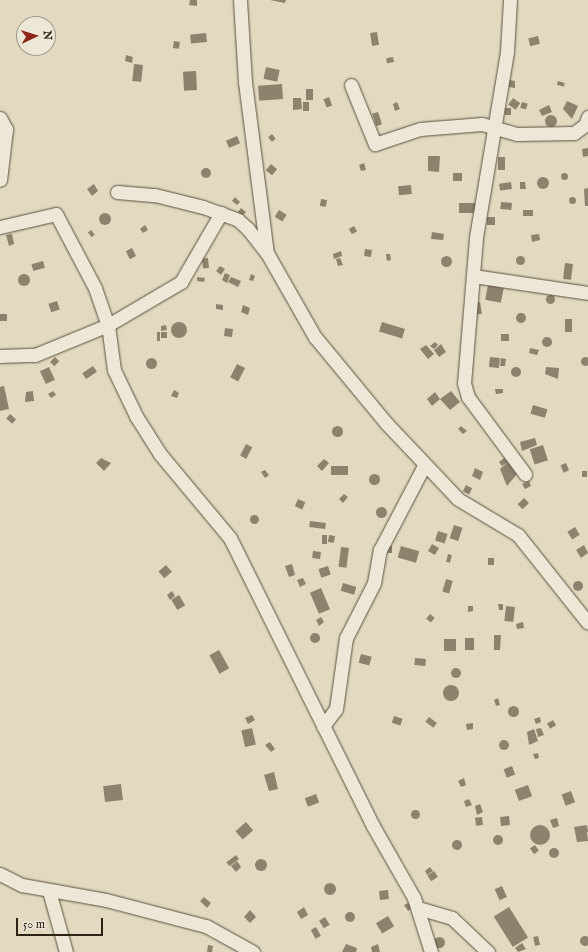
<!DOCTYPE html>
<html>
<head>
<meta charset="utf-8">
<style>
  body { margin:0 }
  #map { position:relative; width:588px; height:952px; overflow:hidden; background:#e2dac0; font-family:"IM FELL English",serif }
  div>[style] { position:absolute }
  .building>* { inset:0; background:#8c826d; transform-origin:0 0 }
  .round { border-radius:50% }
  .roads { filter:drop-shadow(0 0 1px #5b503f) drop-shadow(0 0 1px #5b503f) }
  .minor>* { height:13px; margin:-6.5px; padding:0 6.5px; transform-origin:6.5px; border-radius:6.5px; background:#ece7d6 }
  span { translate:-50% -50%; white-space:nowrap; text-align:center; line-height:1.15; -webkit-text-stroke:4px #ece7d6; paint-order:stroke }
  .north { position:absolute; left:16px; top:16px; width:40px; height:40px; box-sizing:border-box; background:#ece7d6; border:1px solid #a09888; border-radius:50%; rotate:86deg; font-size:11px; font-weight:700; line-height:16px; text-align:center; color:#2e2214 }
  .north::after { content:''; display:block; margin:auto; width:14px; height:18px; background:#8f2418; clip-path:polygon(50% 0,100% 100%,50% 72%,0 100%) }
  .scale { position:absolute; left:16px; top:918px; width:87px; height:18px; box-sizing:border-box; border:2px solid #2e2214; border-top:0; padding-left:5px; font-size:12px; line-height:14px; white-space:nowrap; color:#2e2214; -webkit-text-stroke:3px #ece7d6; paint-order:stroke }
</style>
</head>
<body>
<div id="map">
  <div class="building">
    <i style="clip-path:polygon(190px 0,197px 0,197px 6px,189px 5px)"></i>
    <i style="clip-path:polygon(270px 0,286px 0,285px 3px)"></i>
    <i style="left:377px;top:32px;width:13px;height:7px;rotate:81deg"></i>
    <i style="left:206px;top:33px;width:9px;height:16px;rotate:84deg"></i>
    <i style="left:538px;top:36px;width:8px;height:10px;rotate:76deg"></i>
    <i style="left:174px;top:41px;width:6px;height:7px;rotate:9deg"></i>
    <i style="clip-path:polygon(126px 55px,133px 57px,132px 63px,125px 61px)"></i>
    <i style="left:393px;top:57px;width:5px;height:7px;rotate:79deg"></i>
    <i style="left:134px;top:64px;width:9px;height:17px;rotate:6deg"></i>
    <i style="left:266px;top:67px;width:14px;height:12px;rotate:12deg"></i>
    <i style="left:196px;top:71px;width:19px;height:13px;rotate:87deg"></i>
    <i style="clip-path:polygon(509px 80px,515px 81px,515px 88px,509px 87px)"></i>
    <i style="left:558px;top:81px;width:7px;height:4px;rotate:16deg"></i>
    <i style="left:282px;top:84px;width:15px;height:24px;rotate:86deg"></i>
    <i style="left:306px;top:89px;width:7px;height:11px"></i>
    <i style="left:329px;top:97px;width:9px;height:6px;rotate:69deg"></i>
    <i style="clip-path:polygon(293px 98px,301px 98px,302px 109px,293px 110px)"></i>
    <i style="left:513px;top:98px;width:9px;height:8px;rotate:36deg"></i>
    <i style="clip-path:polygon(567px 101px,578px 106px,572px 119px,563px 109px)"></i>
    <i style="left:303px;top:102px;width:6px;height:9px"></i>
    <i style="clip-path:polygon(397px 102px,400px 109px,395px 111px,393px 104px)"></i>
    <i style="left:522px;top:102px;width:6px;height:6px;rotate:18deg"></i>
    <i style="clip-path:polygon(549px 105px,552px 112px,542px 116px,539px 110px)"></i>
    <i style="left:505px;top:108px;width:6px;height:7px"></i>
    <i style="left:378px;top:112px;width:13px;height:6px;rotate:72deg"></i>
    <i class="round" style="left:545px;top:115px;width:12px;height:12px"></i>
    <i style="left:272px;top:134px;width:6px;height:5px;rotate:51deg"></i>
    <i style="left:237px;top:136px;width:8px;height:12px;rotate:67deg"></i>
    <i style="clip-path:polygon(588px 148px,588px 156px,583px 157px,582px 149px)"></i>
    <i style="clip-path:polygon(428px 156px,440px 156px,439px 172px,428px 171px)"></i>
    <i style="left:498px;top:157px;width:7px;height:13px"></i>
    <i style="clip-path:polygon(364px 163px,366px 170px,361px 171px,359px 165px)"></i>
    <i style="left:271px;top:164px;width:8px;height:8px;rotate:40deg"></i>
    <i class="round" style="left:201px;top:168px;width:10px;height:10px"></i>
    <i class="round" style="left:560.5px;top:172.5px;width:7px;height:7px"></i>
    <i style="left:462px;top:173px;width:8px;height:9px;rotate:90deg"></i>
    <i class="round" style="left:537px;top:177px;width:12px;height:12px"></i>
    <i style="left:511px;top:182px;width:7px;height:12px;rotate:82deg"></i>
    <i style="clip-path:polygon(520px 182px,525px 182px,526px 189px,520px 189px)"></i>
    <i style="clip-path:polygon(94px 184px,98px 191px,92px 196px,87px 189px)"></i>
    <i style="left:411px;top:185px;width:9px;height:13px;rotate:84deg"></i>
    <i style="clip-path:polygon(588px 188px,588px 206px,585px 206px,584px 189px)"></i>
    <i class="round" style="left:568.5px;top:196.5px;width:7px;height:7px"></i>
    <i style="clip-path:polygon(235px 197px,240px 202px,237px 205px,232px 201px)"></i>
    <i style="left:321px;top:199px;width:6px;height:7px;rotate:9deg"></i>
    <i style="left:501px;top:202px;width:11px;height:7px;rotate:5deg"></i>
    <i style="left:459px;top:203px;width:16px;height:10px"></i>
    <i style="clip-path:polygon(241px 208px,246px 212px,242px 216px,238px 212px)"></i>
    <i style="left:279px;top:210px;width:9px;height:8px;rotate:32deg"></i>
    <i style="left:533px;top:210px;width:6px;height:10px;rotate:90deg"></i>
    <i class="round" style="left:99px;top:213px;width:12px;height:12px"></i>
    <i style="left:487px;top:217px;width:8px;height:8px"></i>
    <i style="clip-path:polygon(145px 225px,148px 230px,143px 233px,140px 229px)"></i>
    <i style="left:354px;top:226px;width:6px;height:6px;rotate:59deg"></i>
    <i style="left:91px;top:230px;width:6px;height:4px;rotate:51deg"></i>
    <i style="clip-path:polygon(432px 232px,444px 234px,443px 240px,431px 239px)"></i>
    <i style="clip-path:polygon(12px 234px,14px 244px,9px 246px,6px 235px)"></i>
    <i style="clip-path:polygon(539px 234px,540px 240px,532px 242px,531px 235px)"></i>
    <i style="left:132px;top:248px;width:9px;height:7px;rotate:63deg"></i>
    <i style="left:365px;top:249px;width:7px;height:7px;rotate:8deg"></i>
    <i style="clip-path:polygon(341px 251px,342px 256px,334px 259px,333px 254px)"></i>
    <i style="clip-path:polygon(386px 254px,390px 254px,391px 260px,387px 261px)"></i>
    <i class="round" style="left:440.5px;top:255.5px;width:11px;height:11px"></i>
    <i class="round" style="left:515.5px;top:255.5px;width:9px;height:9px"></i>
    <i style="left:208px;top:258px;width:10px;height:6px;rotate:84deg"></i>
    <i style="clip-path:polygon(340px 258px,343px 265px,338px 266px,336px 259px)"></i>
    <i style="left:43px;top:261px;width:7px;height:12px;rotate:74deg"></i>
    <i style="left:565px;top:263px;width:8px;height:16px;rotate:7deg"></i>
    <i style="clip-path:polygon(220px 266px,225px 269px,221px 275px,216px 271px)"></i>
    <i style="clip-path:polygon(225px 273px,230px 275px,227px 283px,222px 280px)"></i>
    <i class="round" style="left:18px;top:274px;width:12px;height:12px"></i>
    <i style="clip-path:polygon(251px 274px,255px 276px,253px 281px,249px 280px)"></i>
    <i style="clip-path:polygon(197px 277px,205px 278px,204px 282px,197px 281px)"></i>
    <i style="clip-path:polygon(231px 277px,241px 281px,238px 287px,228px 282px)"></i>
    <i style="left:488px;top:285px;width:16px;height:15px;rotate:11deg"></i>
    <i class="round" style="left:545.5px;top:294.5px;width:9px;height:9px"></i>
    <i style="left:57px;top:301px;width:9px;height:9px;rotate:72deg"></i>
    <i style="left:480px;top:302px;width:12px;height:7px;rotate:81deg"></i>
    <i style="clip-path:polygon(216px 304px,223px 305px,223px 310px,216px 309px)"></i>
    <i style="clip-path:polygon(243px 305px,250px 308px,248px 315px,241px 312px)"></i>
    <i class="round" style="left:516px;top:313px;width:10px;height:10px"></i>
    <i style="left:0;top:314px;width:7px;height:7px"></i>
    <i style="left:565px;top:319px;width:7px;height:13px"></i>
    <i class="round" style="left:171px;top:322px;width:16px;height:16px"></i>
    <i style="left:382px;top:322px;width:24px;height:10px;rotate:17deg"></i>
    <i style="clip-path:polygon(166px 325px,167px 330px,161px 331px,161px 326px)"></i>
    <i style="left:225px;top:328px;width:8px;height:8px;rotate:7deg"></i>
    <i style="left:157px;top:332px;width:3px;height:9px"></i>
    <i style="left:161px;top:332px;width:6px;height:6px"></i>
    <i style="left:501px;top:334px;width:8px;height:7px"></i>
    <i class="round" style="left:542px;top:337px;width:10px;height:10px"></i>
    <i style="clip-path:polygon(435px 342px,438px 345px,434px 349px,430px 346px)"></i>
    <i style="clip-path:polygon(441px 344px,446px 352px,439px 357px,434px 350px)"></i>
    <i style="clip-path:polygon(426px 345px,434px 354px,428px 359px,420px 349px)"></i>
    <i style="clip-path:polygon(530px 348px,539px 350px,537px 355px,529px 353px)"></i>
    <i class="round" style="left:580.5px;top:356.5px;width:9px;height:9px"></i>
    <i style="left:55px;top:357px;width:6px;height:7px;rotate:45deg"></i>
    <i style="left:490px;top:357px;width:10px;height:10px;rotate:6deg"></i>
    <i class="round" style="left:145.5px;top:357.5px;width:11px;height:11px"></i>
    <i style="clip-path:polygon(501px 358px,506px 359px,505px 366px,500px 366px)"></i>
    <i style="left:237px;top:364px;width:9px;height:15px;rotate:27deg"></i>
    <i style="left:93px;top:366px;width:7px;height:13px;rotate:56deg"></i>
    <i class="round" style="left:511px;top:367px;width:10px;height:10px"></i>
    <i style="left:49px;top:367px;width:14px;height:10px;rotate:65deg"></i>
    <i style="clip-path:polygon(546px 367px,559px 368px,558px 379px,545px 374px)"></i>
    <i style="clip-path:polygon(4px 386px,9px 409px,0 411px,0 387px)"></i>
    <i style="clip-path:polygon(495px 389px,503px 389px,503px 393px,496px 394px)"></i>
    <i style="clip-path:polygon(174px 390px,179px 393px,177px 398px,171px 396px)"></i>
    <i style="clip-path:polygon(33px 391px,34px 401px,25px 402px,26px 392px)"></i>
    <i style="clip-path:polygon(53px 391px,56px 395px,51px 398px,48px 394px)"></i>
    <i style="clip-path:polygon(451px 391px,460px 402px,450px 410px,440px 399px,432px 406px,427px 399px,435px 392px,440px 399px)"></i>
    <i style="left:533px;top:405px;width:15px;height:9px;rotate:16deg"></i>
    <i style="left:10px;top:414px;width:8px;height:6px;rotate:40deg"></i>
    <i class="round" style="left:331.5px;top:425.5px;width:11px;height:11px"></i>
    <i style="clip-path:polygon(461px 426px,467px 431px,463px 434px,458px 429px)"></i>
    <i style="clip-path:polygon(535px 438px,537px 445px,522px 451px,520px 442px)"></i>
    <i style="left:246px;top:444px;width:7px;height:13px;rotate:27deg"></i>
    <i style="left:543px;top:445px;width:16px;height:14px;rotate:72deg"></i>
    <i style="clip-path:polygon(101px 458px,111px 463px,104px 471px,96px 463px)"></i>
    <i style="clip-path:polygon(504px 458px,508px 462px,502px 466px,499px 462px)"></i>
    <i style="clip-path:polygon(324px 459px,329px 463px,322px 471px,317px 466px)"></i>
    <i style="clip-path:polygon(508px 462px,517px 474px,507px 486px,500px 469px)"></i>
    <i style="left:566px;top:463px;width:8px;height:6px;rotate:67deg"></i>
    <i style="left:331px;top:466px;width:17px;height:9px"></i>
    <i style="clip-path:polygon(475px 468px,483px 472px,480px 480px,472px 476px)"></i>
    <i style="clip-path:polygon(265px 470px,269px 475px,265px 478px,261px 472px)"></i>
    <i style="left:582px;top:471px;width:5px;height:6px"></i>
    <i class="round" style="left:368.5px;top:473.5px;width:11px;height:11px"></i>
    <i style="clip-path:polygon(529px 481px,531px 486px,525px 489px,522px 484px)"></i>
    <i style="left:466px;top:485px;width:7px;height:7px;rotate:27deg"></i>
    <i style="clip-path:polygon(344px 494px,348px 497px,343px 503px,339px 499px)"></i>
    <i style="left:524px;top:498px;width:7px;height:9px;rotate:45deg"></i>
    <i style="left:298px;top:499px;width:8px;height:8px;rotate:23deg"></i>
    <i class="round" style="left:375.5px;top:506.5px;width:11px;height:11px"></i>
    <i class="round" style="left:249.5px;top:514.5px;width:9px;height:9px"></i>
    <i style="left:310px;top:521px;width:16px;height:6px;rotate:7deg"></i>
    <i style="left:454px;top:525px;width:9px;height:14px;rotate:18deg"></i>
    <i style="left:575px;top:527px;width:9px;height:9px;rotate:58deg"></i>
    <i style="left:438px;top:531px;width:10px;height:10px;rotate:17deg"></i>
    <i style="left:322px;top:535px;width:5px;height:9px"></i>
    <i style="left:329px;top:535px;width:6px;height:7px;rotate:9deg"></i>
    <i style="left:432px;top:544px;width:8px;height:8px;rotate:30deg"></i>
    <i style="clip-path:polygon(584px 545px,588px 553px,581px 558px,576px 550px)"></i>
    <i style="left:384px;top:546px;width:8px;height:7px"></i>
    <i style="left:401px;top:546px;width:19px;height:12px;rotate:16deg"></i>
    <i style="left:341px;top:547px;width:8px;height:20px;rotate:7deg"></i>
    <i style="left:313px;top:551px;width:8px;height:7px;rotate:7deg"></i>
    <i style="left:448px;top:554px;width:4px;height:8px;rotate:14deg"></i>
    <i style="left:488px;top:558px;width:6px;height:7px"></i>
    <i style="clip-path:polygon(292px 564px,295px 575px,289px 577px,285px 566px)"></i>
    <i style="left:166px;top:565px;width:9px;height:10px;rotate:49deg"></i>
    <i style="left:328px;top:566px;width:9px;height:10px;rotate:72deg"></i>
    <i style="clip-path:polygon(303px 578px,306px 584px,300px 587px,297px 580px)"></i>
    <i style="left:446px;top:579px;width:7px;height:13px;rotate:16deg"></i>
    <i class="round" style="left:573px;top:581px;width:10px;height:10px"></i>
    <i style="left:343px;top:583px;width:14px;height:8px;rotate:17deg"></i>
    <i style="left:321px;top:588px;width:23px;height:12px;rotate:67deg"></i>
    <i style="clip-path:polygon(172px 591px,175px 596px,170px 600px,167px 595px)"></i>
    <i style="left:179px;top:595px;width:12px;height:9px;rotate:59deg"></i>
    <i style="clip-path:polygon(498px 604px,503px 604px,503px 610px,499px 610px)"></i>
    <i style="clip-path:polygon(468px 606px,473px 606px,473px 611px,468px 612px)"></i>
    <i style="left:506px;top:606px;width:9px;height:15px;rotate:6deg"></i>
    <i style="left:430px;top:614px;width:6px;height:6px;rotate:39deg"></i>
    <i style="clip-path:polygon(321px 617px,324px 622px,319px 626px,316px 620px)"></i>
    <i style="clip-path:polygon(523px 622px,524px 628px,517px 629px,516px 624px)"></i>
    <i class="round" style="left:310px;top:633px;width:10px;height:10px"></i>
    <i style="clip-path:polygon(494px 635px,501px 635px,500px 650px,494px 650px)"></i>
    <i style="left:465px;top:638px;width:9px;height:12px"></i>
    <i style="left:444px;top:639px;width:12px;height:12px"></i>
    <i style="left:219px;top:650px;width:21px;height:11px;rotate:61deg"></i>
    <i style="left:361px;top:654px;width:11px;height:9px;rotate:15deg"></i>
    <i style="left:415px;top:658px;width:11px;height:7px;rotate:5deg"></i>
    <i class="round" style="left:451px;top:668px;width:10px;height:10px"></i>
    <i class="round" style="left:443px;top:685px;width:16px;height:16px"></i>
    <i style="clip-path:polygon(498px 698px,500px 705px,496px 706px,494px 700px)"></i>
    <i class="round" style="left:507.5px;top:705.5px;width:11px;height:11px"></i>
    <i style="clip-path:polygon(252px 715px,255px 720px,248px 724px,245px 718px)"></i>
    <i style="left:394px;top:716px;width:9px;height:7px;rotate:18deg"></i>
    <i style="left:429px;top:717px;width:10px;height:6px;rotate:37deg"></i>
    <i style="clip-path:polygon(540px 717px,541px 722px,536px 724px,534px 719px)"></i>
    <i style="left:553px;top:720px;width:6px;height:7px;rotate:59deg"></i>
    <i style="clip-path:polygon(473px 723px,473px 729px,467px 730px,466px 724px)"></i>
    <i style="left:252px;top:728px;width:17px;height:11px;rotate:77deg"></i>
    <i style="clip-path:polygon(541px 728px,544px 735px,538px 737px,536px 729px)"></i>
    <i style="clip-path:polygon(534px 729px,538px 741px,529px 745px,527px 732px)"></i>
    <i class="round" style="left:499px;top:740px;width:10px;height:10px"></i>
    <i style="clip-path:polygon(270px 742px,275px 749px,271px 752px,265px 745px)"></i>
    <i style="clip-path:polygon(538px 753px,539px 758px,535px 759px,533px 754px)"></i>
    <i style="left:512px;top:766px;width:9px;height:9px;rotate:69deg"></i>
    <i style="clip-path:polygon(274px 772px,278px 789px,269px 791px,264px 775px)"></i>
    <i style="clip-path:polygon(464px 778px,466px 785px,461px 787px,458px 781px)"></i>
    <i style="left:121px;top:784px;width:16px;height:18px;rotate:83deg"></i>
    <i style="left:528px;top:785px;width:12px;height:14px;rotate:70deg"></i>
    <i style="left:571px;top:791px;width:12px;height:10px;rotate:70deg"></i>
    <i style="left:316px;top:794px;width:9px;height:12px;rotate:69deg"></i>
    <i style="clip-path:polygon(469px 799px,472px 805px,466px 807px,464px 801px)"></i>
    <i style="clip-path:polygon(480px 804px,483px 812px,477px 815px,475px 806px)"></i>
    <i class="round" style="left:410.5px;top:809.5px;width:9px;height:9px"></i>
    <i style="left:509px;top:816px;width:9px;height:9px;rotate:84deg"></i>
    <i style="left:482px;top:817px;width:8px;height:7px;rotate:83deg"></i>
    <i style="clip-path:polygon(557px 818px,559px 826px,553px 828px,550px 820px)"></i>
    <i style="left:246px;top:822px;width:11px;height:14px;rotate:49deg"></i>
    <i style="clip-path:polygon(587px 825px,588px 832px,580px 833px,587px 832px,588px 841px,577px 842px,574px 827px)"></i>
    <i class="round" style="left:530px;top:825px;width:20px;height:20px"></i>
    <i class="round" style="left:493px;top:835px;width:10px;height:10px"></i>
    <i class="round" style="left:452px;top:840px;width:10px;height:10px"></i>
    <i style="left:535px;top:845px;width:7px;height:6px;rotate:56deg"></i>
    <i class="round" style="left:549px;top:848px;width:10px;height:10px"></i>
    <i style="left:236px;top:855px;width:5px;height:12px;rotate:53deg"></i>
    <i class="round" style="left:255px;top:859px;width:12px;height:12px"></i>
    <i style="clip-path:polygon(237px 861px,241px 867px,236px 872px,231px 866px)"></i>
    <i style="clip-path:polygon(430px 867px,433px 871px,427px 875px,425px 871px)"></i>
    <i style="left:434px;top:871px;width:7px;height:8px;rotate:56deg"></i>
    <i class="round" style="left:324px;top:883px;width:12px;height:12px"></i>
    <i style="left:502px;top:886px;width:12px;height:8px;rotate:66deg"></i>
    <i style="left:388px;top:890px;width:9px;height:9px;rotate:84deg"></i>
    <i style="clip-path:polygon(204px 897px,211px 903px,207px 908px,200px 901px)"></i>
    <i style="clip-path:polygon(408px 903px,412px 908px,408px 911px,404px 905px)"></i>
    <i style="clip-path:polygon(304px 907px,308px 915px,301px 919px,297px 912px)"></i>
    <i style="left:509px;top:907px;width:36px;height:18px;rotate:58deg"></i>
    <i style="clip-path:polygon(250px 910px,256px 917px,250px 923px,244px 917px)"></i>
    <i class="round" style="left:345px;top:912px;width:10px;height:10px"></i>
    <i style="left:388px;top:916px;width:12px;height:14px;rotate:59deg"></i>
    <i style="left:325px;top:917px;width:9px;height:7px;rotate:58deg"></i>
    <i style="left:316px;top:927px;width:10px;height:6px;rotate:61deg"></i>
    <i style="left:538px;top:936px;width:9px;height:5px;rotate:77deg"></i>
    <i class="round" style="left:580px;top:936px;width:10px;height:10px"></i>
    <i class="round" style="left:433.5px;top:936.5px;width:11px;height:11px"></i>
    <i style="clip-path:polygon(522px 943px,526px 949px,518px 952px,515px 948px)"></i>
    <i style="clip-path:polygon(346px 944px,357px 948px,356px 952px,342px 952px)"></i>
    <i style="clip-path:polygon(378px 944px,380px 952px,372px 952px,371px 947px)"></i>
    <i style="clip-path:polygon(208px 945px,213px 946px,212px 952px,207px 952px)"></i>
  </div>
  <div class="roads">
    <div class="minor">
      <i style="left:240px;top:0;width:82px;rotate:86.5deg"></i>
      <i style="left:245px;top:82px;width:172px;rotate:82.7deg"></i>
      <i style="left:510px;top:0;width:52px;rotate:93.3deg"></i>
      <i style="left:507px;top:52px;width:189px;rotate:99.5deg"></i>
      <i style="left:476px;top:238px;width:145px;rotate:94.7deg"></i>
      <i style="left:464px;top:383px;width:15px;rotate:74deg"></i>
      <i style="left:468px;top:397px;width:96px;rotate:53.5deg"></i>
      <i style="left:351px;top:85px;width:64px;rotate:67.9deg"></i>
      <i style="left:375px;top:144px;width:47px;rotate:-18.4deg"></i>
      <i style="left:420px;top:129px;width:62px;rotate:-4.6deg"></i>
      <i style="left:482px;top:124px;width:36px;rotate:16deg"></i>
      <i style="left:517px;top:134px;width:57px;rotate:-1deg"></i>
      <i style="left:574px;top:133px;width:14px;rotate:-36deg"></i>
      <i style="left:585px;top:125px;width:9px;rotate:-69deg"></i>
      <i style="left:0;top:118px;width:13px;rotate:61deg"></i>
      <i style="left:6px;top:129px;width:51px;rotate:96.7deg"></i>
      <i style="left:117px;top:192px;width:38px;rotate:5deg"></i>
      <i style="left:155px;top:195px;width:49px;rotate:14deg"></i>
      <i style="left:203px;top:207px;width:37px;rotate:20deg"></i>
      <i style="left:238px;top:220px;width:13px;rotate:42deg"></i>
      <i style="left:248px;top:229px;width:31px;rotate:52deg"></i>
      <i style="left:267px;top:253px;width:97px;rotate:60.3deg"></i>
      <i style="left:315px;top:337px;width:113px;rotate:50.4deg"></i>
      <i style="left:387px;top:424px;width:103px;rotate:46.6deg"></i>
      <i style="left:458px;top:499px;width:70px;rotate:31deg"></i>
      <i style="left:518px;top:535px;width:112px;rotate:51.5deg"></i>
      <i style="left:0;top:227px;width:57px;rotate:-13.1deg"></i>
      <i style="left:56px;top:214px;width:84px;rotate:62.2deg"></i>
      <i style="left:95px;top:288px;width:39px;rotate:71deg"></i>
      <i style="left:108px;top:325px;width:45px;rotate:82.4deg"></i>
      <i style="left:114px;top:370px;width:51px;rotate:64.4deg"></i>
      <i style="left:136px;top:416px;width:45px;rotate:57.7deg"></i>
      <i style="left:160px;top:454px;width:109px;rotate:50.2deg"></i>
      <i style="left:230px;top:538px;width:322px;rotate:63.6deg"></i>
      <i style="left:373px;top:826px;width:83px;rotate:60.3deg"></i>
      <i style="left:414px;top:898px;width:57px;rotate:72.5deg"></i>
      <i style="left:473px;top:276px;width:116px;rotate:8.4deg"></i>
      <i style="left:0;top:356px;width:35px;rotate:-2deg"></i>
      <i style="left:35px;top:355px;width:79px;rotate:-22.3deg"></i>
      <i style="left:108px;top:325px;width:85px;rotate:-30.5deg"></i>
      <i style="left:181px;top:282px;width:80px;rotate:-59.9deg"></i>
      <i style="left:323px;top:726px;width:21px;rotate:-53deg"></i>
      <i style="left:336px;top:709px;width:72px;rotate:-82deg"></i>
      <i style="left:346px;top:638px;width:62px;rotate:-63deg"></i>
      <i style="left:374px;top:583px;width:34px;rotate:-80deg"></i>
      <i style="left:380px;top:550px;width:95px;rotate:-62.4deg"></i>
      <i style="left:0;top:874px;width:25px;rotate:27deg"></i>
      <i style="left:22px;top:885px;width:85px;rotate:10.1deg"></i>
      <i style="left:106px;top:900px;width:103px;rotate:14.6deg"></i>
      <i style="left:206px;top:926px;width:54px;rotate:29deg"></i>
      <i style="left:49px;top:891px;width:63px;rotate:74.4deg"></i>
      <i style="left:418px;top:908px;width:35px;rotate:16deg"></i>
      <i style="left:452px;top:918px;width:50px;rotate:43.4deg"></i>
    </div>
  </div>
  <div class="north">N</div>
  <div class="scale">50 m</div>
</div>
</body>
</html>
